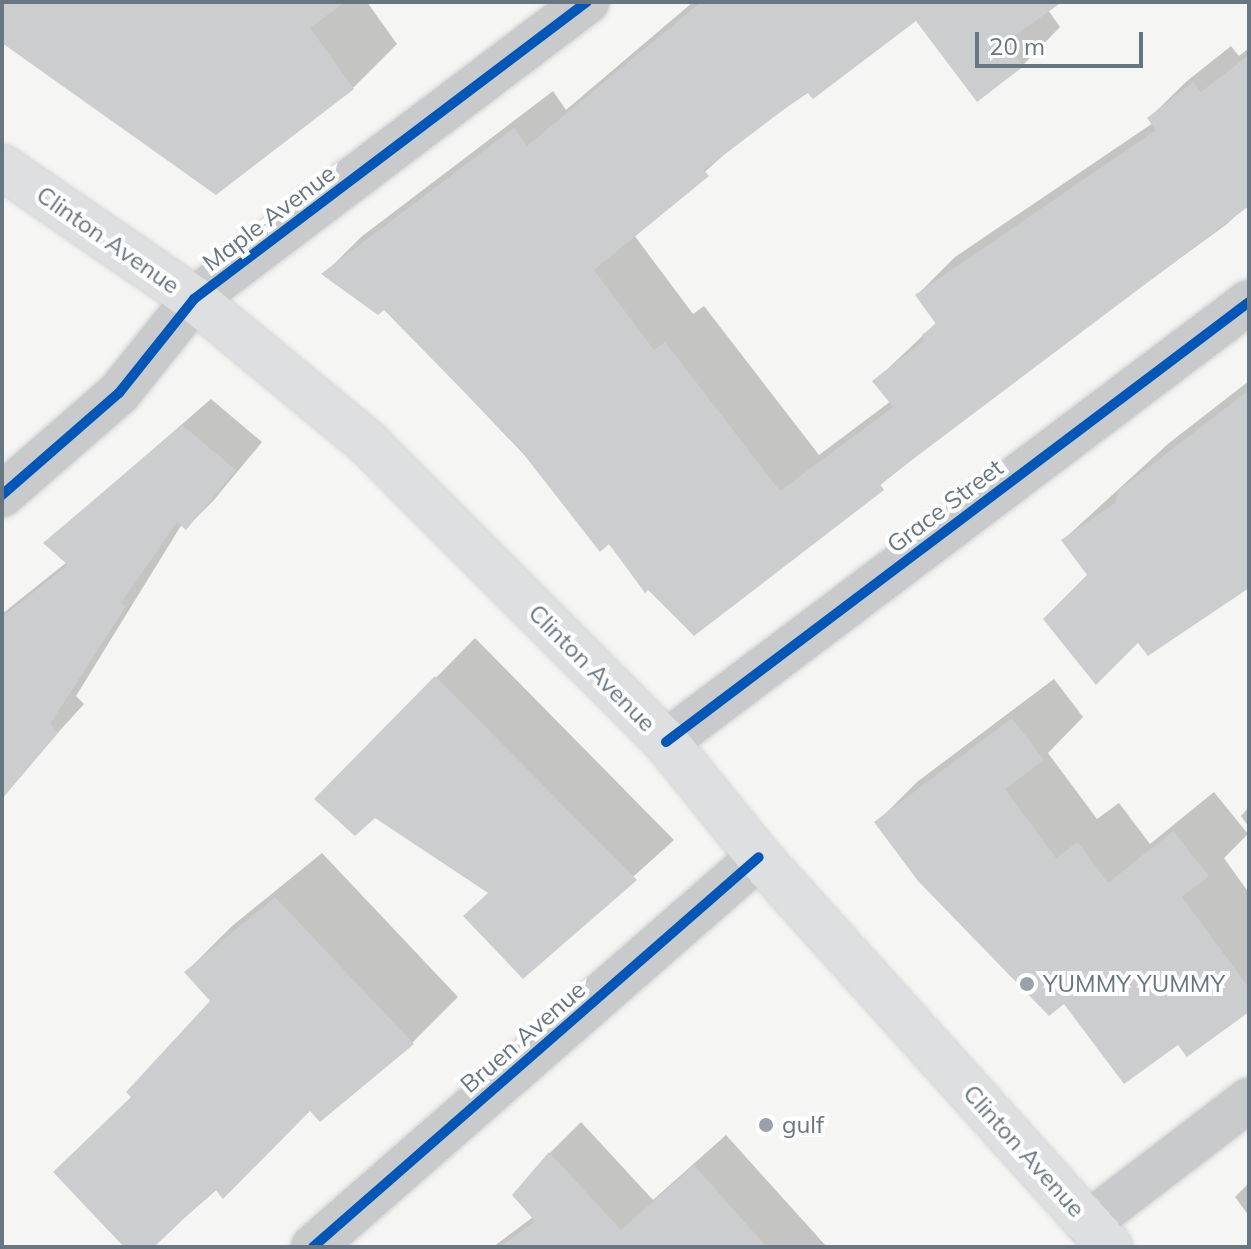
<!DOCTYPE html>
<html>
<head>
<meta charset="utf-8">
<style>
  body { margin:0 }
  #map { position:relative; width:1251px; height:1249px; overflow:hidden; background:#f5f5f4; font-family:Mulish,sans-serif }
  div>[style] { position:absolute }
  .shadow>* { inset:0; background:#0003 }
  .building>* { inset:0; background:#cccdce }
  .roads { filter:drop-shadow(0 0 2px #d2d2d2) drop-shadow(0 0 2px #d2d2d2) }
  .minor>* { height:44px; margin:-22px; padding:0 22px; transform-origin:22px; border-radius:22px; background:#c9cacb }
  .secondary>* { height:44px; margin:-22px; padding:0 22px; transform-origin:22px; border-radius:22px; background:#dedfe0 }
  .cycleway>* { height:10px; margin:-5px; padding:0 5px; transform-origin:5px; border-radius:5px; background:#0057b8 }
  .dots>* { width:22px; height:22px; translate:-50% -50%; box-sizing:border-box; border:4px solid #fff; border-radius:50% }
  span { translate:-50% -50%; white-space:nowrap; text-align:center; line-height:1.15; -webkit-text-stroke:8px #fff; paint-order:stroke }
  .street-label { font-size:24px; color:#687681 }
  .poi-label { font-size:24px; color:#687681 }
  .left { translate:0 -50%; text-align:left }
  .frame { position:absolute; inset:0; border:4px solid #687681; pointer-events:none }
  .scale { position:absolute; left:975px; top:32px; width:168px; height:36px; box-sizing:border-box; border:4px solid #687681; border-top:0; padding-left:10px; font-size:24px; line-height:28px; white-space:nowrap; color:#687681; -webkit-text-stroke:6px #fff; paint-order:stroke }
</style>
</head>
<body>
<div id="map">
  <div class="shadow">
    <i style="clip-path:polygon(2px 2px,367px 2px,397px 44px,353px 88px,2px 38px)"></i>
    <i style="clip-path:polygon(693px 2px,1058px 2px,1048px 10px,1060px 27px,1023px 65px,917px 18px,745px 136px,634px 235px,693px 314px,704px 306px,819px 455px,891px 401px,875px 381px,937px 322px,917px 295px,955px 257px,1153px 123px,1149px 118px,1187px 81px,1231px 46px,1239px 56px,1249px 48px,1249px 203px,1227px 224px,994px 394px,694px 634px,384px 307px,324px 274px,361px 237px,553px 91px,566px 110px)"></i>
    <i style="clip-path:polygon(1249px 381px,1249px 582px,1090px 575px,1063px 540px,1169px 443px)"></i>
    <i style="clip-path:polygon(211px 399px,262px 442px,213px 501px,186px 528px,182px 524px,76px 696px,84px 704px,2px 794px,2px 614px,67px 562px,45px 543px)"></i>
    <i style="clip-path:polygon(475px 638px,674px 840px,523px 976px,490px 892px,375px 816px,317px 799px)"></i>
    <i style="clip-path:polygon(1054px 679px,1083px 717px,1048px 753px,1097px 819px,1119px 803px,1150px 844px,1214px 792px,1248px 834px,1224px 858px,1249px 893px,1249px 1009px,1178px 1042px,1064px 1001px,877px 822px,917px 782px)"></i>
    <i style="clip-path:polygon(1249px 807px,1249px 827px,1241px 816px)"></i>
    <i style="clip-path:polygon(322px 853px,458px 997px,412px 1043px,310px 1108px,151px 1247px,127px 1247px,132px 1097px,213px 1001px,186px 972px,232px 926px)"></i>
    <i style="clip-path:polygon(581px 1122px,653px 1200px,726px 1135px,827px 1247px,493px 1247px,533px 1217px,550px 1153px)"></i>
    <i style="clip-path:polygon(1249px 1183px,1249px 1216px,1235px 1197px)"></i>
  </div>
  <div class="building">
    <i style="clip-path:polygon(2px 2px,345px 2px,310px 28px,354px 89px,216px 195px,2px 43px)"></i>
    <i style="clip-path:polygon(701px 2px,1062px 2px,1006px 42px,1024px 66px,977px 102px,916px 21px,813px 99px,807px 92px,704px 170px,709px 176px,594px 270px,654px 350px,665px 342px,780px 491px,893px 407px,872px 381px,925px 340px,922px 335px,936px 324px,915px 295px,1156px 130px,1147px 118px,1193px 82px,1201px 92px,1249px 55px,1249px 206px,880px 484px,884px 490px,694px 636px,648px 590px,645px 593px,609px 544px,600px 552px,518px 447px,384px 310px,378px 315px,321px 274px,514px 128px,527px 146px)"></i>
    <i style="clip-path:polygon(1249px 390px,1249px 588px,1148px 656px,1138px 643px,1096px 685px,1043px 619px,1087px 575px,1061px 540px,1115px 503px,1119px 490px)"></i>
    <i style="clip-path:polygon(182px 425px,236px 470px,186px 530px,177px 522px,121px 603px,126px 606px,50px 724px,58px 733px,2px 799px,2px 617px,68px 565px,43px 543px)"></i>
    <i style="clip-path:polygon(435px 676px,637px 880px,523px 979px,463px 916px,488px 893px,375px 818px,355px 836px,314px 799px)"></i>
    <i style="clip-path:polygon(1012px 718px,1044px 760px,1005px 789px,1056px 858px,1078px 842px,1108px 883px,1173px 831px,1209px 876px,1182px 897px,1249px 988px,1249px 1012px,1187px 1057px,1178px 1045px,1124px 1084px,1064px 1004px,1049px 1016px,918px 881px,874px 822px)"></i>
    <i style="clip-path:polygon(275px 897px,414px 1044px,320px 1122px,310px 1111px,223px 1199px,215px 1189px,154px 1247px,124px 1247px,53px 1172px,131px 1097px,126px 1092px,210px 1001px,184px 972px)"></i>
    <i style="clip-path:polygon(549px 1152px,621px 1230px,694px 1165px,767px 1247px,500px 1247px,535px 1221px,512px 1195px)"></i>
  </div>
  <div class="roads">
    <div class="minor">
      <i style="left:2px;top:495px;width:155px;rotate:-41.1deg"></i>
      <i style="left:119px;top:393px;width:120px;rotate:-51.4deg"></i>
      <i style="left:194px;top:299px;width:493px;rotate:-37.1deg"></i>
      <i style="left:666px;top:742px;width:730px;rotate:-37.04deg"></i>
      <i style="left:1088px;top:1223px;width:203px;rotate:-37.4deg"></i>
      <i style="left:313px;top:1247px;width:592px;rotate:-41.17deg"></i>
    </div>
    <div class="secondary">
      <i style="left:2px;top:167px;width:233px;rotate:34.5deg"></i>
      <i style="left:194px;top:299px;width:226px;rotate:39.6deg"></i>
      <i style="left:368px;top:443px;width:422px;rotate:45.1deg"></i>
      <i style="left:666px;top:742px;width:148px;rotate:51deg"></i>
      <i style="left:759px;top:857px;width:525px;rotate:48.01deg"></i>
    </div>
  </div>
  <div class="cycleway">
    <i style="left:2px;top:495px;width:155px;rotate:-41.1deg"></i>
    <i style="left:119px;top:393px;width:120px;rotate:-51.4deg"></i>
    <i style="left:194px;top:299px;width:493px;rotate:-37.1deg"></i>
    <i style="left:666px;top:742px;width:730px;rotate:-37.04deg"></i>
    <i style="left:313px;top:1247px;width:592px;rotate:-41.17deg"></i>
  </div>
  <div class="dots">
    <i style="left:1027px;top:984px;background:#99a2a9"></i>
    <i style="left:766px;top:1125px;background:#99a2a9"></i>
  </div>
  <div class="street-label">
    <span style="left:269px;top:218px;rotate:-37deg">Maple Avenue</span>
    <span style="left:108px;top:240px;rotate:35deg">Clinton Avenue</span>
    <span style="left:945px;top:506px;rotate:-37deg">Grace Street</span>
    <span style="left:592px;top:668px;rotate:45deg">Clinton Avenue</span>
    <span style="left:523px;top:1037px;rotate:-41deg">Bruen Avenue</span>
    <span style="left:1024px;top:1151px;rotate:48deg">Clinton Avenue</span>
  </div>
  <div class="poi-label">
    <span class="left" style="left:1043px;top:984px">YUMMY YUMMY</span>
    <span class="left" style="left:782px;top:1125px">gulf</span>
  </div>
  <div class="frame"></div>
  <div class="scale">20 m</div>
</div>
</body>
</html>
